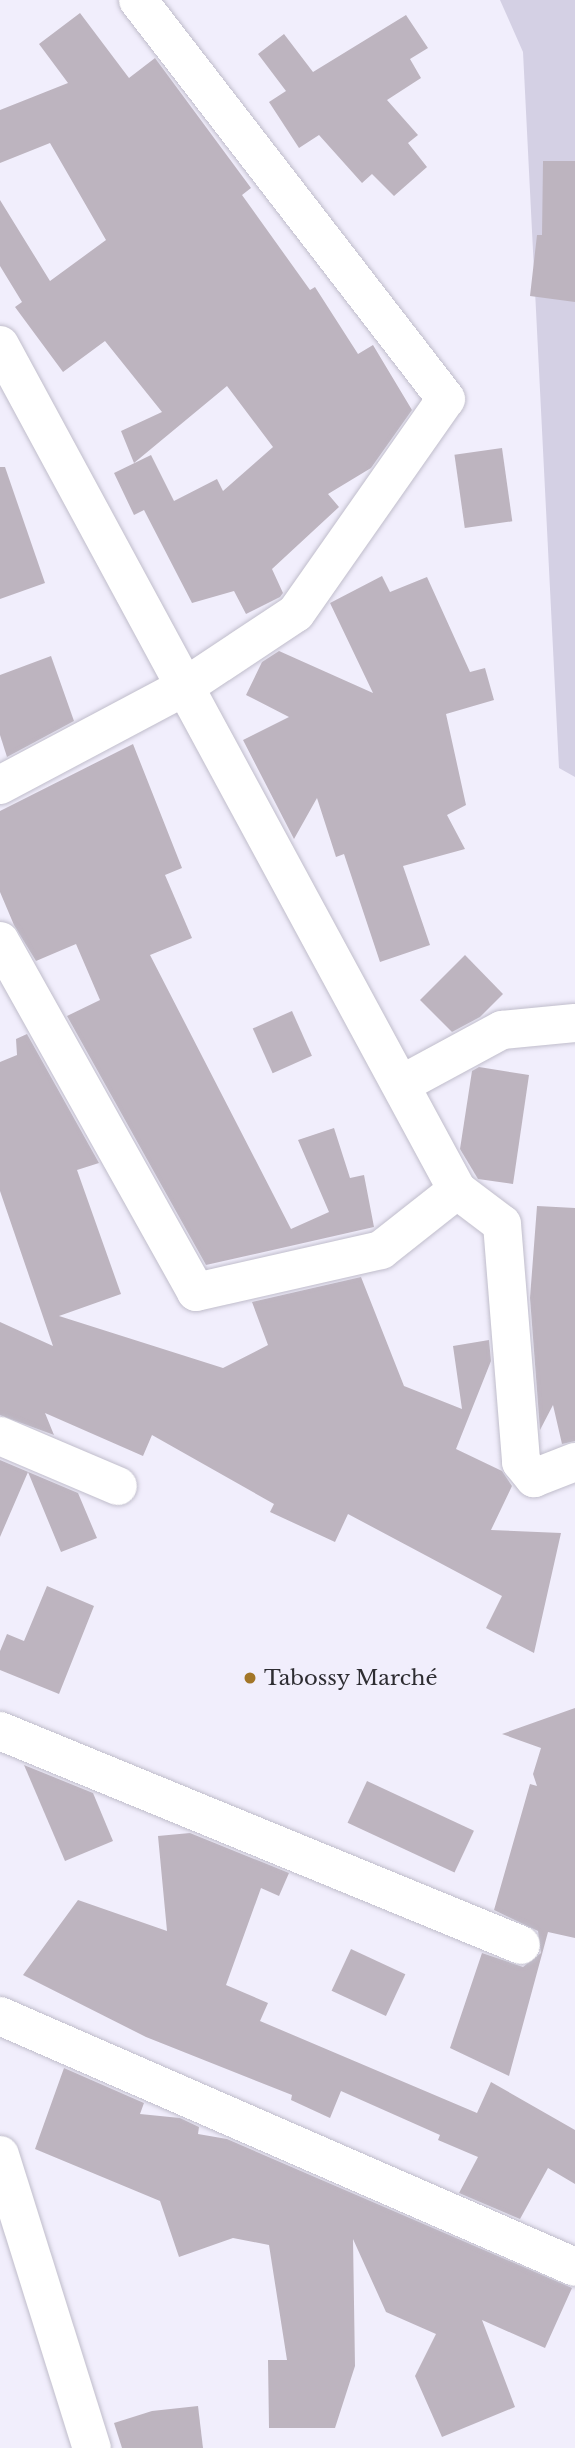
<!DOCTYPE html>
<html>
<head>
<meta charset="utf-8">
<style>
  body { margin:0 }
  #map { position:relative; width:575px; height:2448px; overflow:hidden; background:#f1eefc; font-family:"Libre Baskerville",serif }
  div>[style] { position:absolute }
  .green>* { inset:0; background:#d4d0e4 }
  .building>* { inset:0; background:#bdb4bf; transform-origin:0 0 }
  .roads { filter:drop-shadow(0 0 2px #c0bdcb) drop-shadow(0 0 2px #c0bdcb) }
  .minor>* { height:38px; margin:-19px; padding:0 19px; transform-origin:19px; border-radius:19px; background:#fff }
  .dots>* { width:19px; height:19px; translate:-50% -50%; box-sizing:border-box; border:4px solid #f1eefc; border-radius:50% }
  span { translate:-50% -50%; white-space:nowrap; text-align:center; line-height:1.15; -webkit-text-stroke:5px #f1eefc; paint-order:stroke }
  .poi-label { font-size:21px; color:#2e2d32 }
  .left { translate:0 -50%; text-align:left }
</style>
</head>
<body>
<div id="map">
  <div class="green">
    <i style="clip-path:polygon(500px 0,575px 0,575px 777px,559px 768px,523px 52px)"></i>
  </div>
  <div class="building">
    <i style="clip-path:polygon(80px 13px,129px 78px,155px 58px,251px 188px,242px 195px,310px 290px,315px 287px,358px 354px,373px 345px,412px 410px,371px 468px,328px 494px,339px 507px,272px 569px,283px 593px,280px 597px,246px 614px,234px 591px,192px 603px,144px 510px,134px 515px,114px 473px,151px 455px,174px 501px,217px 479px,223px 491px,273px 447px,227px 386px,134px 463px,121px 431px,162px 412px,105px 341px,63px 372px,15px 307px,22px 302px,0 266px,0 200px,50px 281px,106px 240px,50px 143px,0 163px,0 110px,68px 83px,39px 44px)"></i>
    <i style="clip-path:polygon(406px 15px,428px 48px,410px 59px,421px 78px,387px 100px,418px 135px,408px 143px,427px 167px,394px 196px,372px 174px,362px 183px,319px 135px,299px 148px,269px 102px,286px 91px,258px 54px,284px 34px,313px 72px)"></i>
    <i style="clip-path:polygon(543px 161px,575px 161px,575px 302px,530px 296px,537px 235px,542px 235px)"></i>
    <i style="left:502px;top:448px;width:74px;height:48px;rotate:82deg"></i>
    <i style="clip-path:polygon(0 467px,5px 467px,45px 583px,0 599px)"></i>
    <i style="clip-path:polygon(382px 576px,390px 592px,427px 577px,470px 672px,485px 668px,494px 700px,446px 714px,466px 805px,447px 815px,465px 849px,403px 866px,430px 945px,380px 962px,344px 854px,336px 857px,317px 798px,294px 839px,243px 740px,289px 717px,246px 695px,262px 662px,279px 651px,373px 693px,330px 603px)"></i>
    <i style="clip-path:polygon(51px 656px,74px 721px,7px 757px,0 735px,0 675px)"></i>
    <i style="clip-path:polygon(133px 744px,182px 868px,165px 875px,192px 938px,150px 955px,291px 1229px,329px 1212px,298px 1140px,334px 1128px,350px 1178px,364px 1175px,374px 1227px,206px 1265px,67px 1016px,100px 1000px,76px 944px,36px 961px,14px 925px,0 892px,0 811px)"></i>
    <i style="clip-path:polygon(465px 955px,503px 994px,480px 1017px,452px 1032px,420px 1000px)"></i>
    <i style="left:292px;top:1011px;width:49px;height:43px;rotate:66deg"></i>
    <i style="clip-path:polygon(27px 1034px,99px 1163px,77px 1170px,121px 1294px,59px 1316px,223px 1368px,268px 1345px,252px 1302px,361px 1277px,404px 1386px,462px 1409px,453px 1346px,489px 1340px,491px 1361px,456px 1449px,502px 1471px,512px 1486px,491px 1530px,561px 1533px,534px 1653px,486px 1628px,502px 1596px,348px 1514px,335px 1542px,270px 1512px,274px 1504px,152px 1435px,143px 1456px,45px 1413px,54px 1435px,0 1415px,0 1322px,53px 1346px,0 1191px,0 1062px,17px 1055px,16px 1039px)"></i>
    <i style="clip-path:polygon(479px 1067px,529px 1075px,513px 1184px,478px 1179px,460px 1149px,472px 1071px)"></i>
    <i style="clip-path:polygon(537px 1206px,575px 1208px,575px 1441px,562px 1444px,553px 1405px,540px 1430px,530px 1298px)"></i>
    <i style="clip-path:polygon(0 1460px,78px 1493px,97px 1538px,61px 1552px,28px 1472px,0 1537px)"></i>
    <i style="clip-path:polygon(47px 1586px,94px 1606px,59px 1694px,0 1670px,0 1651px,7px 1634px,24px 1641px)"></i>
    <i style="clip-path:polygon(575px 1708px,575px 1938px,548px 1932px,509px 2076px,450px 2048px,482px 1953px,523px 1967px,541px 1953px,538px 1931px,494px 1910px,530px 1784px,537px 1786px,533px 1774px,541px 1748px,502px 1734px)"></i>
    <i style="clip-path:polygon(24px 1765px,93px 1793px,113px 1841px,65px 1861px)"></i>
    <i style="left:367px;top:1781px;width:118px;height:46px;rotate:25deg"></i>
    <i style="clip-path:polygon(190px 1833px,289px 1873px,279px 1896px,261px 1888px,226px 1985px,268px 2003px,260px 2021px,477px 2113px,491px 2082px,575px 2130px,575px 2184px,548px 2168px,520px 2219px,459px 2193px,478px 2157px,438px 2140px,440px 2135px,341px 2091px,330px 2118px,291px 2100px,292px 2095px,146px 2037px,23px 1975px,78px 1900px,167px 1931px,158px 1836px)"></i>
    <i style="left:351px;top:1949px;width:60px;height:46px;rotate:25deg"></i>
    <i style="clip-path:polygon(64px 2068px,144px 2103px,140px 2114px,180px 2118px,199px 2127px,198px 2134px,227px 2139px,572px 2288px,545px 2348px,482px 2320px,515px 2407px,442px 2437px,415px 2376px,436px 2334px,386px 2312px,353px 2239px,355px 2366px,335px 2428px,269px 2428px,268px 2360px,287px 2360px,269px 2245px,233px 2238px,179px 2257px,160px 2201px,35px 2149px)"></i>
    <i style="clip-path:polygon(198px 2406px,203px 2448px,122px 2448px,114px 2423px,152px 2411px)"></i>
  </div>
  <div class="roads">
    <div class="minor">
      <i style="left:0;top:345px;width:961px;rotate:61.59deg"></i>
      <i style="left:457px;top:1190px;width:56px;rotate:37.1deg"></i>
      <i style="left:502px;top:1224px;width:239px;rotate:85.4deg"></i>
      <i style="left:521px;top:1462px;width:21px;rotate:51deg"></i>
      <i style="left:534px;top:1478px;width:44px;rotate:-21.3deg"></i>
      <i style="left:0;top:785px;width:211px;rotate:-28deg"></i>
      <i style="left:186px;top:686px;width:132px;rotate:-33.6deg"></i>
      <i style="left:296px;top:613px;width:261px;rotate:-55deg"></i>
      <i style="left:446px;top:399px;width:504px;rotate:-127.67deg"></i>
      <i style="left:0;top:941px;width:402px;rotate:60.8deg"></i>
      <i style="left:196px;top:1292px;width:190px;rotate:-12.8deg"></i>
      <i style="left:381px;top:1250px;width:97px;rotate:-38.3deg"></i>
      <i style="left:402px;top:1084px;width:114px;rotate:-28.4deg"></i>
      <i style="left:502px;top:1030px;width:73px;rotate:-5.5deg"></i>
      <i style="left:0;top:1436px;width:128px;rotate:23deg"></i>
      <i style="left:0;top:1731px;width:563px;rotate:22.33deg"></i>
      <i style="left:0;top:2016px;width:627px;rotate:23.58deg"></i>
      <i style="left:0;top:2155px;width:307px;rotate:72.6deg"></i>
    </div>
  </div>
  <div class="dots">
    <i style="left:250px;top:1678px;background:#a37628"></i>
  </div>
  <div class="poi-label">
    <span class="left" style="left:264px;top:1678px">Tabossy Marché</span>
  </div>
</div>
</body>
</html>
